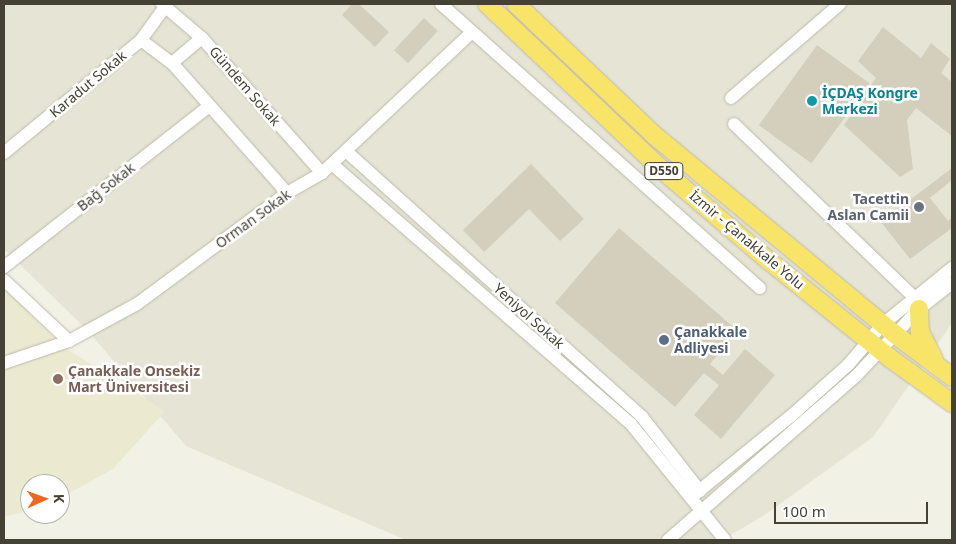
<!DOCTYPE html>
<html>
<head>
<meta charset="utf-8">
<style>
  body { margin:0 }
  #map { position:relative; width:956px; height:544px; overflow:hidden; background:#f2f1e6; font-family:"Noto Sans",sans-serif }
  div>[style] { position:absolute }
  .residential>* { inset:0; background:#e6e4d4 }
  .education>* { inset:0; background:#ebe9d0 }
  .building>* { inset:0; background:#d4cfbc; transform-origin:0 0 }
  .roads { filter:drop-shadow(0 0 1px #bdbaa9) drop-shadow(0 0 1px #bdbaa9) }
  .minor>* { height:12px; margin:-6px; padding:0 6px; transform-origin:6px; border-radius:6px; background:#fff }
  .highway>* { height:18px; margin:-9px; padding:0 9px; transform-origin:9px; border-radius:9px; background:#f9e46a }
  .dots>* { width:14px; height:14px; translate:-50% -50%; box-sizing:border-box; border:2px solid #fff; border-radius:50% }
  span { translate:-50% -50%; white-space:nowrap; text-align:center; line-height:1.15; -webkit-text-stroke:5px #fff; paint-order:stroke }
  .shield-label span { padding:1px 4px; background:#fff; border:1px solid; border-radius:4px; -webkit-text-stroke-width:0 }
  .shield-label { font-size:12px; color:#454235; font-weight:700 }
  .street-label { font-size:14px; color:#454235 }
  .culture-label { font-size:14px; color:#0d838f; font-weight:700 }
  .left { translate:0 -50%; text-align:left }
  .worship-label { font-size:14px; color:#5b616d; font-weight:700 }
  .right { translate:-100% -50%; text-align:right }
  .service-label { font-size:14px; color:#4e5e75; font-weight:700 }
  .education-label { font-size:14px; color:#785e54; font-weight:700 }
  .frame { position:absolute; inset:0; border:5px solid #454235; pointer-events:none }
  .north { position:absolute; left:20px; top:474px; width:50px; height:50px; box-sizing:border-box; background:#fff; border:1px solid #b5b3ae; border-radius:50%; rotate:88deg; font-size:14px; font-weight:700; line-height:20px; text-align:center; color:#454235 }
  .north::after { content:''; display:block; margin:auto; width:18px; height:22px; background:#f3641c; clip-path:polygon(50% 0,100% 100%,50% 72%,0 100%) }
  .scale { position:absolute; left:774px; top:502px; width:154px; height:22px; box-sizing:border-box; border:2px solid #454235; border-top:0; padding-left:6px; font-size:15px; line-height:18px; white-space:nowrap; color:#454235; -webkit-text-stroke:4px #fff; paint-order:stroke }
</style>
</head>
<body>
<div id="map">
  <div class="residential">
    <i style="clip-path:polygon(4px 4px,952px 4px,952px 323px,873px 437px,763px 516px,722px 540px,406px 540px,186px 446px,88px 331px,4px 249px)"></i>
  </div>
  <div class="education">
    <i style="clip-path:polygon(4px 288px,62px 346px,165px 411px,113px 469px,60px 498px,60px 484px,30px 484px,30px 510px,4px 517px)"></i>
  </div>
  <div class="building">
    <i style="clip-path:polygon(352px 4px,359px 4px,389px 32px,375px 47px,342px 15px)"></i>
    <i style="left:424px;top:18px;width:19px;height:44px;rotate:43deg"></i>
    <i style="clip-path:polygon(883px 27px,921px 58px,931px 43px,950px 59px,941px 73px,952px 82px,952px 136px,916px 108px,907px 120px,913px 169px,900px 177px,844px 125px,876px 78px,858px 61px)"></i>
    <i style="left:817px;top:45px;width:65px;height:99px;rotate:36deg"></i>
    <i style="clip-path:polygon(531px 164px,584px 219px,560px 241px,529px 209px,484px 252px,463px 230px)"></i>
    <i style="clip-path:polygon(952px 168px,952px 180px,930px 198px,948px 221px,952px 217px,952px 228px,910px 259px,881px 222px)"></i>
    <i style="clip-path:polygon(619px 228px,738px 331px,710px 364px,723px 375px,745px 349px,775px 375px,721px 439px,694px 415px,719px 385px,704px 373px,675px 407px,555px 303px)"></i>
  </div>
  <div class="roads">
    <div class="minor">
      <i style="left:162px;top:4px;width:52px;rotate:40.4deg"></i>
      <i style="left:202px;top:38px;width:181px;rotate:48.4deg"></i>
      <i style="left:441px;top:4px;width:427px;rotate:41.7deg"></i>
      <i style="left:141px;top:40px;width:39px;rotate:37deg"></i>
      <i style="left:172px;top:63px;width:174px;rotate:48.5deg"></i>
      <i style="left:172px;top:63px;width:39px;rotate:-40deg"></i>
      <i style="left:731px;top:98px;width:144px;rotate:-40.8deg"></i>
      <i style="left:734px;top:124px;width:250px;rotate:43.9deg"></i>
      <i style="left:347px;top:152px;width:397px;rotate:41.9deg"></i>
      <i style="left:642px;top:417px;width:94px;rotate:51.9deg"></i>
      <i style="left:4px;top:153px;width:178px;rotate:-39.5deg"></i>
      <i style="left:141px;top:40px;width:41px;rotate:-54deg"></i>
      <i style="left:333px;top:165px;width:395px;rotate:41deg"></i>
      <i style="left:631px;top:424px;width:149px;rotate:51deg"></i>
      <i style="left:4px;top:267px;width:261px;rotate:-38.1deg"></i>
      <i style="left:4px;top:280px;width:89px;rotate:43.2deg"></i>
      <i style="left:4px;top:363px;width:69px;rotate:-18.7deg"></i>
      <i style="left:69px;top:341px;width:77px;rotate:-28.6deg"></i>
      <i style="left:137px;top:304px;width:187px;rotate:-36.5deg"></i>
      <i style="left:287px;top:193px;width:40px;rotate:-29.7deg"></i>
      <i style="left:322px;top:173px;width:206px;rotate:-43.2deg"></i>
      <i style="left:694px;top:495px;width:125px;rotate:-39.2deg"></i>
      <i style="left:791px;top:416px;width:76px;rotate:-41.8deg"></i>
      <i style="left:848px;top:365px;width:54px;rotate:-49.5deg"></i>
      <i style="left:883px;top:324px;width:89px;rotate:-39.1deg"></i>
      <i style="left:668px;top:540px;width:249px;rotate:-41.1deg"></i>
      <i style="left:856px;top:376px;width:92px;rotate:-46.8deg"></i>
      <i style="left:919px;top:309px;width:42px;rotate:-38.2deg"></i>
    </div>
    <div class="highway">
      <i style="left:487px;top:4px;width:238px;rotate:43.5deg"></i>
      <i style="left:660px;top:168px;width:135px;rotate:40.5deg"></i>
      <i style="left:763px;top:256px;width:163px;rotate:38.8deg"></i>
      <i style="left:890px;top:358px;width:77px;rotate:36deg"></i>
      <i style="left:516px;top:4px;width:190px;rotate:43.5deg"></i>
      <i style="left:654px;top:135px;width:314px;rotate:39.6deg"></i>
      <i style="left:896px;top:335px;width:70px;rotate:36.9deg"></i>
      <i style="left:919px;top:309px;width:23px;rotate:88deg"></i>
      <i style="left:920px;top:332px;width:30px;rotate:63deg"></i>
    </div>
  </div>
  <div class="dots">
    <i style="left:812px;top:101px;background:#0f9aa8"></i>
    <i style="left:919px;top:207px;background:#6b7280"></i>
    <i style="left:664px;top:340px;background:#5c6f8a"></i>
    <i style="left:58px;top:379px;background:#8d6e63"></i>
  </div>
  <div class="shield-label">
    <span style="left:664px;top:171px">D550</span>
  </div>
  <div class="street-label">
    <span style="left:88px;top:84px;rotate:-40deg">Karadut Sokak</span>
    <span style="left:245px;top:86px;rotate:49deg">Gündem Sokak</span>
    <span style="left:106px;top:187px;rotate:-38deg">Bağ Sokak</span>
    <span style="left:253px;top:219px;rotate:-36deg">Orman Sokak</span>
    <span style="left:747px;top:240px;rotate:40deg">İzmir - Çanakkale Yolu</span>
    <span style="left:529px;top:316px;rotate:42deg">Yeniyol Sokak</span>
  </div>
  <div class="culture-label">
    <span class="left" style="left:822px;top:101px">İÇDAŞ Kongre<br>Merkezi</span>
  </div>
  <div class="worship-label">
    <span class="right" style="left:909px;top:207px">Tacettin<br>Aslan Camii</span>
  </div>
  <div class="service-label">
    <span class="left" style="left:674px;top:340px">Çanakkale<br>Adliyesi</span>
  </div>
  <div class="education-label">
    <span class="left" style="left:68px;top:379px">Çanakkale Onsekiz<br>Mart Üniversitesi</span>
  </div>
  <div class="frame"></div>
  <div class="north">K</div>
  <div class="scale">100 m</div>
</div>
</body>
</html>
